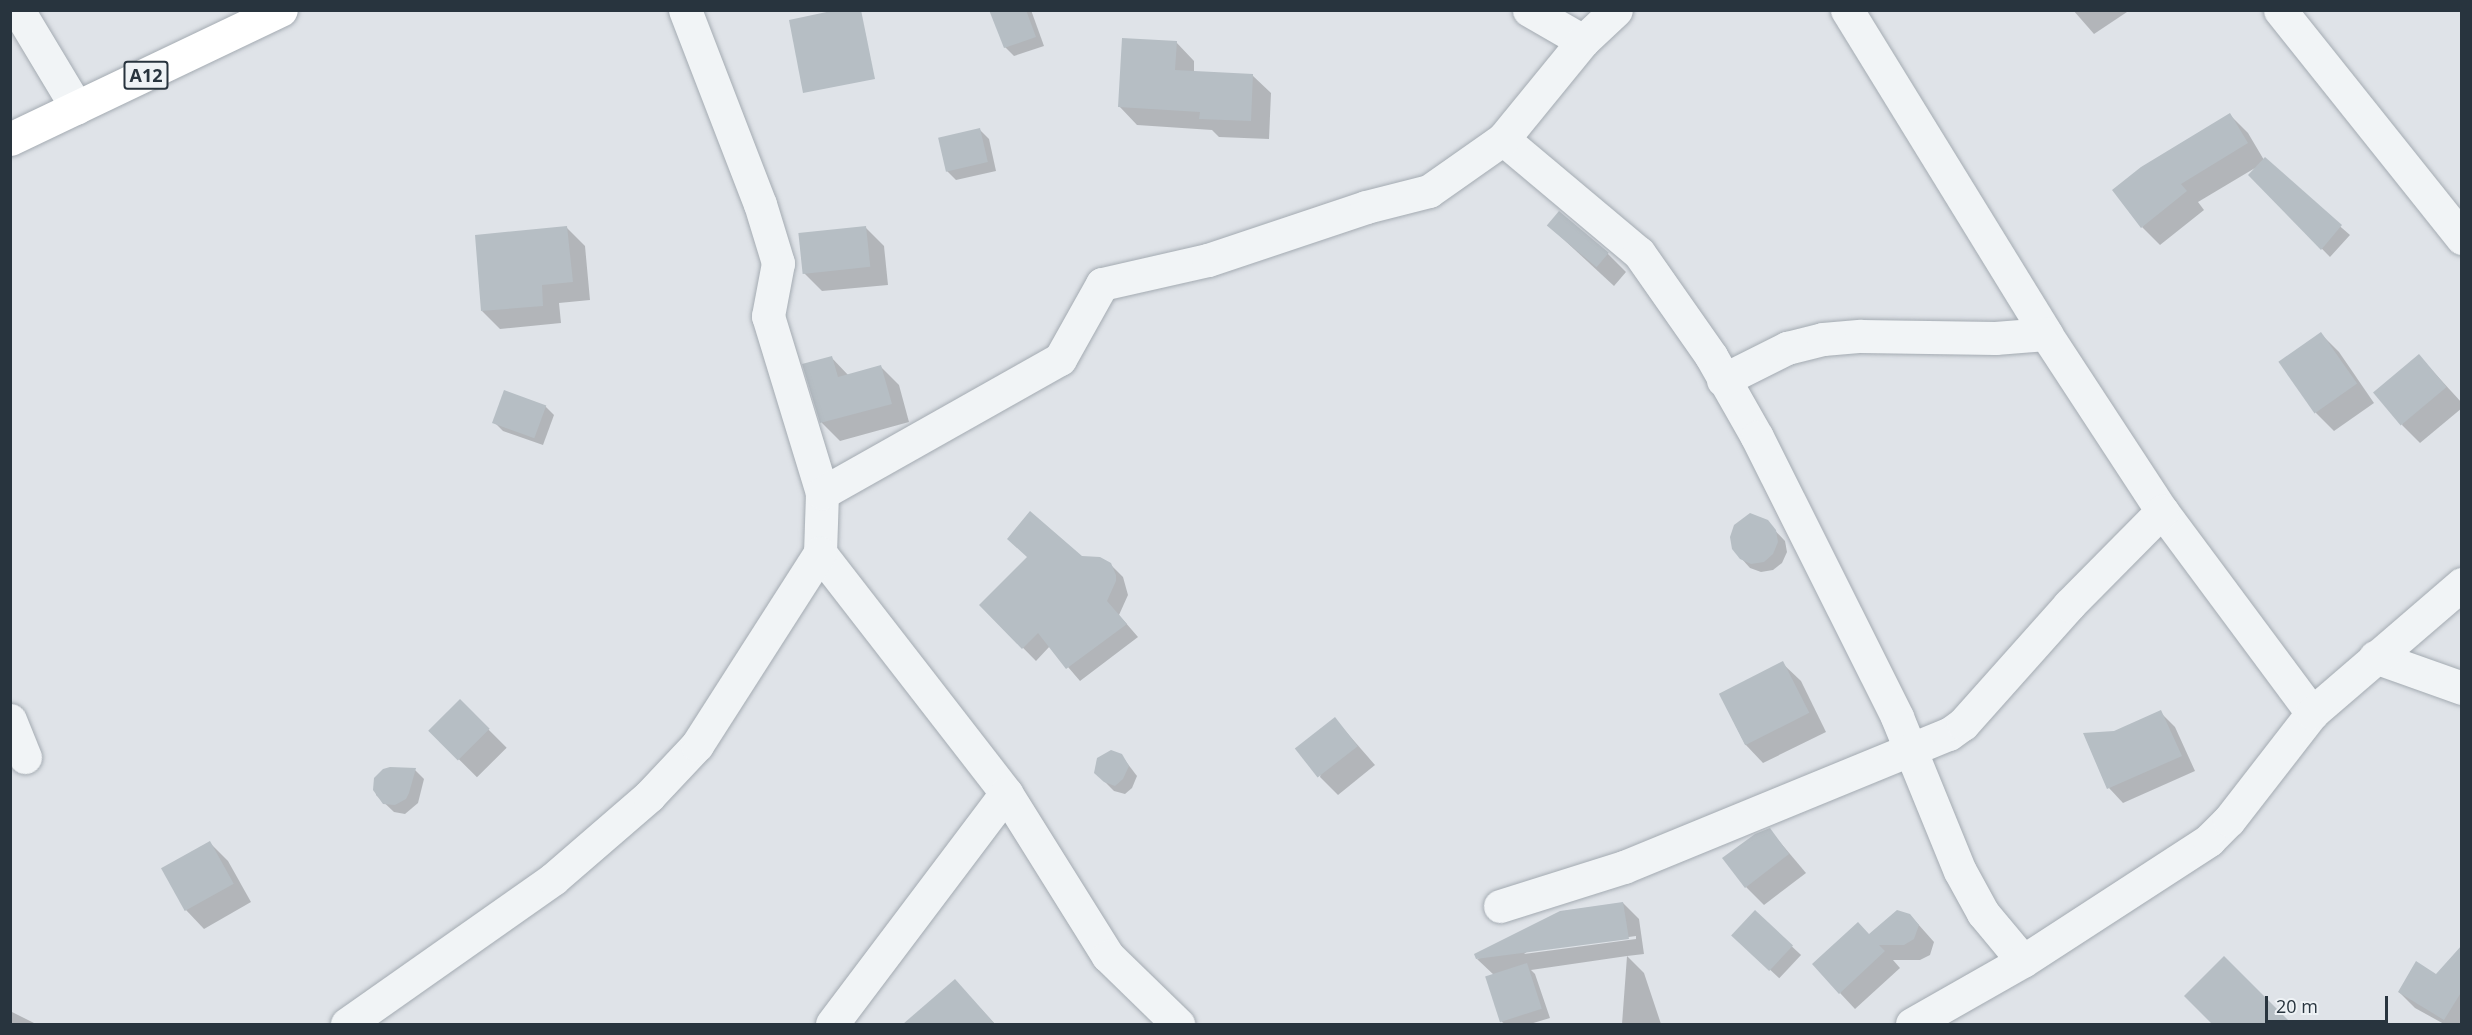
<!DOCTYPE html>
<html>
<head>
<meta charset="utf-8">
<style>
  body { margin:0 }
  #map { position:relative; width:2472px; height:1035px; overflow:hidden; background:#dfe3e8; font-family:"Open Sans",sans-serif }
  div>[style] { position:absolute }
  .shadow>* { inset:0; background:#0003; transform-origin:0 0 }
  .building>* { inset:0; background:#b6bec4; transform-origin:0 0 }
  .roads { filter:drop-shadow(0 0 2px #a4abb2) drop-shadow(0 0 2px #a4abb2) }
  .street>* { height:33px; margin:-16.5px; padding:0 16.5px; transform-origin:16.5px; border-radius:16.5px; background:#f1f4f6 }
  .primary>* { height:33px; margin:-16.5px; padding:0 16.5px; transform-origin:16.5px; border-radius:16.5px; background:#fff }
  span { translate:-50% -50%; white-space:nowrap; text-align:center; line-height:1.15; -webkit-text-stroke:5px #eef2f5; paint-order:stroke }
  .shield-label span { padding:2px 4px; background:#eef2f5; border:2px solid; border-radius:4px; -webkit-text-stroke-width:0 }
  .shield-label { font-size:18px; color:#28343e; font-weight:700 }
  .frame { position:absolute; inset:0; border:12px solid #28343e; pointer-events:none }
  .scale { position:absolute; left:2265px; top:996px; width:123px; height:27px; box-sizing:border-box; border:3px solid #28343e; border-top:0; padding-left:8px; font-size:18px; line-height:21px; white-space:nowrap; color:#28343e; -webkit-text-stroke:4px #eef2f5; paint-order:stroke }
</style>
</head>
<body>
<div id="map">
  <div class="shadow">
    <i style="clip-path:polygon(991px 10px,1031px 10px,1044px 46px,1014px 56px,1005px 47px)"></i>
    <i style="clip-path:polygon(2073px 10px,2130px 10px,2094px 34px)"></i>
    <i style="clip-path:polygon(1176px 42px,1194px 61px,1194px 73px,1252px 75px,1271px 93px,1269px 139px,1219px 137px,1212px 130px,1137px 125px,1119px 106px)"></i>
    <i style="clip-path:polygon(2230px 115px,2248px 133px,2264px 160px,2350px 235px,2330px 257px,2250px 175px,2255px 168px,2198px 202px,2204px 210px,2160px 245px,2142px 227px)"></i>
    <i style="clip-path:polygon(980px 130px,989px 139px,996px 171px,956px 180px,947px 171px)"></i>
    <i style="clip-path:polygon(1548px 225px,1608px 254px,1626px 272px,1614px 286px)"></i>
    <i style="clip-path:polygon(865px 227px,884px 246px,888px 285px,822px 291px,804px 273px)"></i>
    <i style="clip-path:polygon(567px 228px,585px 246px,590px 300px,559px 303px,561px 323px,500px 329px,482px 311px)"></i>
    <i style="clip-path:polygon(2321px 334px,2339px 352px,2374px 403px,2334px 431px,2316px 413px)"></i>
    <i style="clip-path:polygon(2419px 356px,2462px 403px,2462px 408px,2420px 443px,2402px 425px)"></i>
    <i style="clip-path:polygon(831px 357px,849px 376px,881px 367px,899px 385px,909px 422px,840px 441px,822px 423px,804px 365px)"></i>
    <i style="clip-path:polygon(545px 406px,554px 415px,543px 445px,503px 431px,494px 422px)"></i>
    <i style="clip-path:polygon(1767px 522px,1785px 541px,1787px 552px,1782px 563px,1773px 570px,1761px 572px,1750px 568px,1741px 558px)"></i>
    <i style="clip-path:polygon(1110px 564px,1123px 577px,1128px 595px,1119px 615px,1138px 637px,1080px 681px,1050px 646px,1036px 661px,981px 605px)"></i>
    <i style="clip-path:polygon(1782px 663px,1801px 681px,1826px 732px,1763px 763px,1745px 744px,1720px 694px)"></i>
    <i style="left:460px;top:701px;width:66px;height:42px;rotate:45deg"></i>
    <i style="clip-path:polygon(2160px 712px,2175px 727px,2195px 771px,2123px 803px,2109px 788px)"></i>
    <i style="clip-path:polygon(1335px 719px,1375px 765px,1338px 795px,1320px 777px)"></i>
    <i style="clip-path:polygon(1121px 755px,1137px 776px,1132px 788px,1125px 794px,1114px 791px,1095px 772px)"></i>
    <i style="clip-path:polygon(415px 770px,424px 779px,418px 803px,405px 814px,394px 812px,376px 795px,375px 779px)"></i>
    <i style="clip-path:polygon(1769px 829px,1806px 873px,1764px 905px,1746px 887px)"></i>
    <i style="clip-path:polygon(210px 843px,228px 861px,251px 902px,204px 929px,186px 910px,163px 870px)"></i>
    <i style="clip-path:polygon(evenodd,1623px 903px,1639px 919px,1644px 954px,1627px 956px,1644px 973px,1661px 1024px,1622px 1024px,1627px 956px,1531px 970px,1535px 974px,1550px 1018px,1530px 1024px,1505px 1024px,1502px 1022px,1495px 976px,1477px 959px,1623px 903px,1636px 936px,1636px 939px,1524px 954px,1528px 951px,1636px 936px)"></i>
    <i style="left:1755px;top:912px;width:63px;height:32px;rotate:43deg"></i>
    <i style="clip-path:polygon(1910px 915px,1934px 942px,1930px 955px,1920px 960px,1893px 960px,1900px 968px,1855px 1009px,1840px 993px,1870px 935px)"></i>
    <i style="clip-path:polygon(2462px 948px,2462px 1024px,2444px 1024px,2415px 1008px,2399px 992px,2436px 976px)"></i>
    <i style="clip-path:polygon(2224px 958px,2290px 1024px,2214px 1024px,2186px 996px)"></i>
    <i style="clip-path:polygon(955px 981px,995px 1024px,905px 1024px)"></i>
    <i style="clip-path:polygon(10px 1011px,34px 1023px,35px 1024px,10px 1024px)"></i>
  </div>
  <div class="building">
    <i style="clip-path:polygon(836px 10px,861px 10px,875px 79px,803px 93px,789px 20px)"></i>
    <i style="clip-path:polygon(989px 10px,1026px 10px,1036px 37px,1004px 48px)"></i>
    <i style="clip-path:polygon(1122px 38px,1177px 41px,1175px 70px,1253px 74px,1251px 121px,1199px 119px,1200px 112px,1118px 107px)"></i>
    <i style="clip-path:polygon(2230px 113px,2248px 143px,2181px 184px,2187px 191px,2141px 228px,2112px 190px,2141px 167px)"></i>
    <i style="left:980px;top:128px;width:35px;height:43px;rotate:77deg"></i>
    <i style="clip-path:polygon(2265px 157px,2342px 225px,2321px 250px,2248px 175px)"></i>
    <i style="left:1559px;top:211px;width:65px;height:19px;rotate:40deg"></i>
    <i style="clip-path:polygon(567px 226px,573px 282px,542px 285px,543px 306px,481px 311px,475px 235px)"></i>
    <i style="left:866px;top:226px;width:41px;height:68px;rotate:84deg"></i>
    <i style="left:2321px;top:332px;width:63px;height:52px;rotate:55deg"></i>
    <i style="left:2419px;top:354px;width:43px;height:60px;rotate:50deg"></i>
    <i style="clip-path:polygon(832px 356px,838px 377px,881px 365px,892px 404px,820px 423px,802px 364px)"></i>
    <i style="left:504px;top:390px;width:45px;height:35px;rotate:20deg"></i>
    <i style="clip-path:polygon(1030px 511px,1082px 556px,1100px 557px,1111px 563px,1116px 575px,1116px 581px,1107px 601px,1127px 624px,1066px 669px,1038px 633px,1022px 649px,979px 605px,1027px 557px,1007px 539px)"></i>
    <i style="clip-path:polygon(1750px 513px,1768px 520px,1776px 530px,1778px 542px,1773px 554px,1764px 562px,1751px 564px,1740px 559px,1732px 549px,1730px 537px,1734px 525px)"></i>
    <i style="left:1783px;top:661px;width:58px;height:72px;rotate:63deg"></i>
    <i style="left:460px;top:699px;width:42px;height:45px;rotate:45deg"></i>
    <i style="clip-path:polygon(2161px 710px,2182px 756px,2107px 789px,2083px 733px,2114px 731px)"></i>
    <i style="left:1335px;top:717px;width:37px;height:51px;rotate:52deg"></i>
    <i style="clip-path:polygon(1111px 750px,1122px 754px,1129px 766px,1123px 779px,1115px 786px,1104px 782px,1094px 773px,1097px 758px)"></i>
    <i style="clip-path:polygon(390px 767px,416px 768px,409px 793px,406px 799px,395px 805px,383px 804px,373px 790px,374px 778px,383px 769px)"></i>
    <i style="clip-path:polygon(1770px 828px,1789px 854px,1745px 888px,1722px 858px,1755px 834px)"></i>
    <i style="left:210px;top:841px;width:49px;height:56px;rotate:61deg"></i>
    <i style="clip-path:polygon(1623px 902px,1629px 939px,1476px 959px,1474px 954px,1560px 911px)"></i>
    <i style="left:1755px;top:910px;width:52px;height:35px;rotate:43deg"></i>
    <i style="clip-path:polygon(1897px 910px,1910px 914px,1919px 925px,1914px 939px,1904px 945px,1879px 945px,1885px 951px,1839px 994px,1812px 964px,1858px 922px,1869px 934px)"></i>
    <i style="clip-path:polygon(2462px 945px,2462px 991px,2444px 1020px,2398px 992px,2416px 961px,2436px 974px)"></i>
    <i style="clip-path:polygon(2224px 956px,2292px 1024px,2212px 1024px,2184px 996px)"></i>
    <i style="left:1527px;top:963px;width:48px;height:44px;rotate:72deg"></i>
    <i style="clip-path:polygon(955px 979px,995px 1024px,903px 1024px)"></i>
  </div>
  <div class="roads">
    <div class="street">
      <i style="left:18px;top:10px;width:114px;rotate:59deg"></i>
      <i style="left:685px;top:10px;width:208px;rotate:68.9deg"></i>
      <i style="left:760px;top:204px;width:62px;rotate:73deg"></i>
      <i style="left:778px;top:263px;width:54px;rotate:100.7deg"></i>
      <i style="left:768px;top:316px;width:185px;rotate:73deg"></i>
      <i style="left:822px;top:493px;width:60px;rotate:91.9deg"></i>
      <i style="left:820px;top:553px;width:304px;rotate:52.2deg"></i>
      <i style="left:1006px;top:793px;width:192px;rotate:58deg"></i>
      <i style="left:1108px;top:956px;width:98px;rotate:44.2deg"></i>
      <i style="left:1529px;top:10px;width:62px;rotate:29.9deg"></i>
      <i style="left:1847px;top:10px;width:380px;rotate:58.4deg"></i>
      <i style="left:2046px;top:334px;width:212px;rotate:56.8deg"></i>
      <i style="left:2162px;top:511px;width:252px;rotate:53.4deg"></i>
      <i style="left:2280px;top:10px;width:292px;rotate:51.4deg"></i>
      <i style="left:1503px;top:139px;width:177px;rotate:40deg"></i>
      <i style="left:1639px;top:253px;width:126px;rotate:55deg"></i>
      <i style="left:1711px;top:356px;width:93px;rotate:60.4deg"></i>
      <i style="left:1757px;top:437px;width:313px;rotate:63.4deg"></i>
      <i style="left:1897px;top:717px;width:166px;rotate:67.8deg"></i>
      <i style="left:1960px;top:871px;width:48px;rotate:61.3deg"></i>
      <i style="left:1983px;top:913px;width:62px;rotate:50.2deg"></i>
      <i style="left:1723px;top:380px;width:72px;rotate:-26.6deg"></i>
      <i style="left:1787px;top:348px;width:37px;rotate:-14deg"></i>
      <i style="left:1823px;top:339px;width:38px;rotate:-5deg"></i>
      <i style="left:1861px;top:336px;width:134px;rotate:0.9deg"></i>
      <i style="left:1995px;top:338px;width:51px;rotate:-4.5deg"></i>
      <i style="left:822px;top:493px;width:273px;rotate:-29.4deg"></i>
      <i style="left:1060px;top:359px;width:86px;rotate:-60.8deg"></i>
      <i style="left:1102px;top:284px;width:109px;rotate:-12.8deg"></i>
      <i style="left:1208px;top:260px;width:167px;rotate:-18.5deg"></i>
      <i style="left:1366px;top:207px;width:65px;rotate:-14.3deg"></i>
      <i style="left:1429px;top:191px;width:90px;rotate:-35.1deg"></i>
      <i style="left:1503px;top:139px;width:127px;rotate:-50.8deg"></i>
      <i style="left:1583px;top:41px;width:45px;rotate:-43.2deg"></i>
      <i style="left:2375px;top:657px;width:92px;rotate:19.6deg"></i>
      <i style="left:10px;top:720px;width:40px;rotate:68deg"></i>
      <i style="left:1500px;top:906px;width:130px;rotate:-17.5deg"></i>
      <i style="left:1624px;top:867px;width:351px;rotate:-22.3deg"></i>
      <i style="left:1949px;top:734px;width:17px;rotate:-36deg"></i>
      <i style="left:1963px;top:724px;width:159px;rotate:-48.3deg"></i>
      <i style="left:2069px;top:605px;width:132px;rotate:-45.3deg"></i>
      <i style="left:347px;top:1024px;width:252px;rotate:-35.1deg"></i>
      <i style="left:553px;top:879px;width:127px;rotate:-40.8deg"></i>
      <i style="left:649px;top:796px;width:70px;rotate:-46.7deg"></i>
      <i style="left:697px;top:745px;width:228px;rotate:-57.4deg"></i>
      <i style="left:832px;top:1024px;width:289px;rotate:-53deg"></i>
      <i style="left:1912px;top:1024px;width:128px;rotate:-29.6deg"></i>
      <i style="left:2023px;top:961px;width:222px;rotate:-33deg"></i>
      <i style="left:2209px;top:840px;width:28px;rotate:-45deg"></i>
      <i style="left:2229px;top:820px;width:135px;rotate:-52.2deg"></i>
      <i style="left:2312px;top:713px;width:198px;rotate:-40.7deg"></i>
    </div>
    <div class="primary">
      <i style="left:10px;top:139px;width:300px;rotate:-25.5deg"></i>
    </div>
  </div>
  <div class="shield-label">
    <span style="left:146px;top:75px">A12</span>
  </div>
  <div class="frame"></div>
  <div class="scale">20 m</div>
</div>
</body>
</html>
